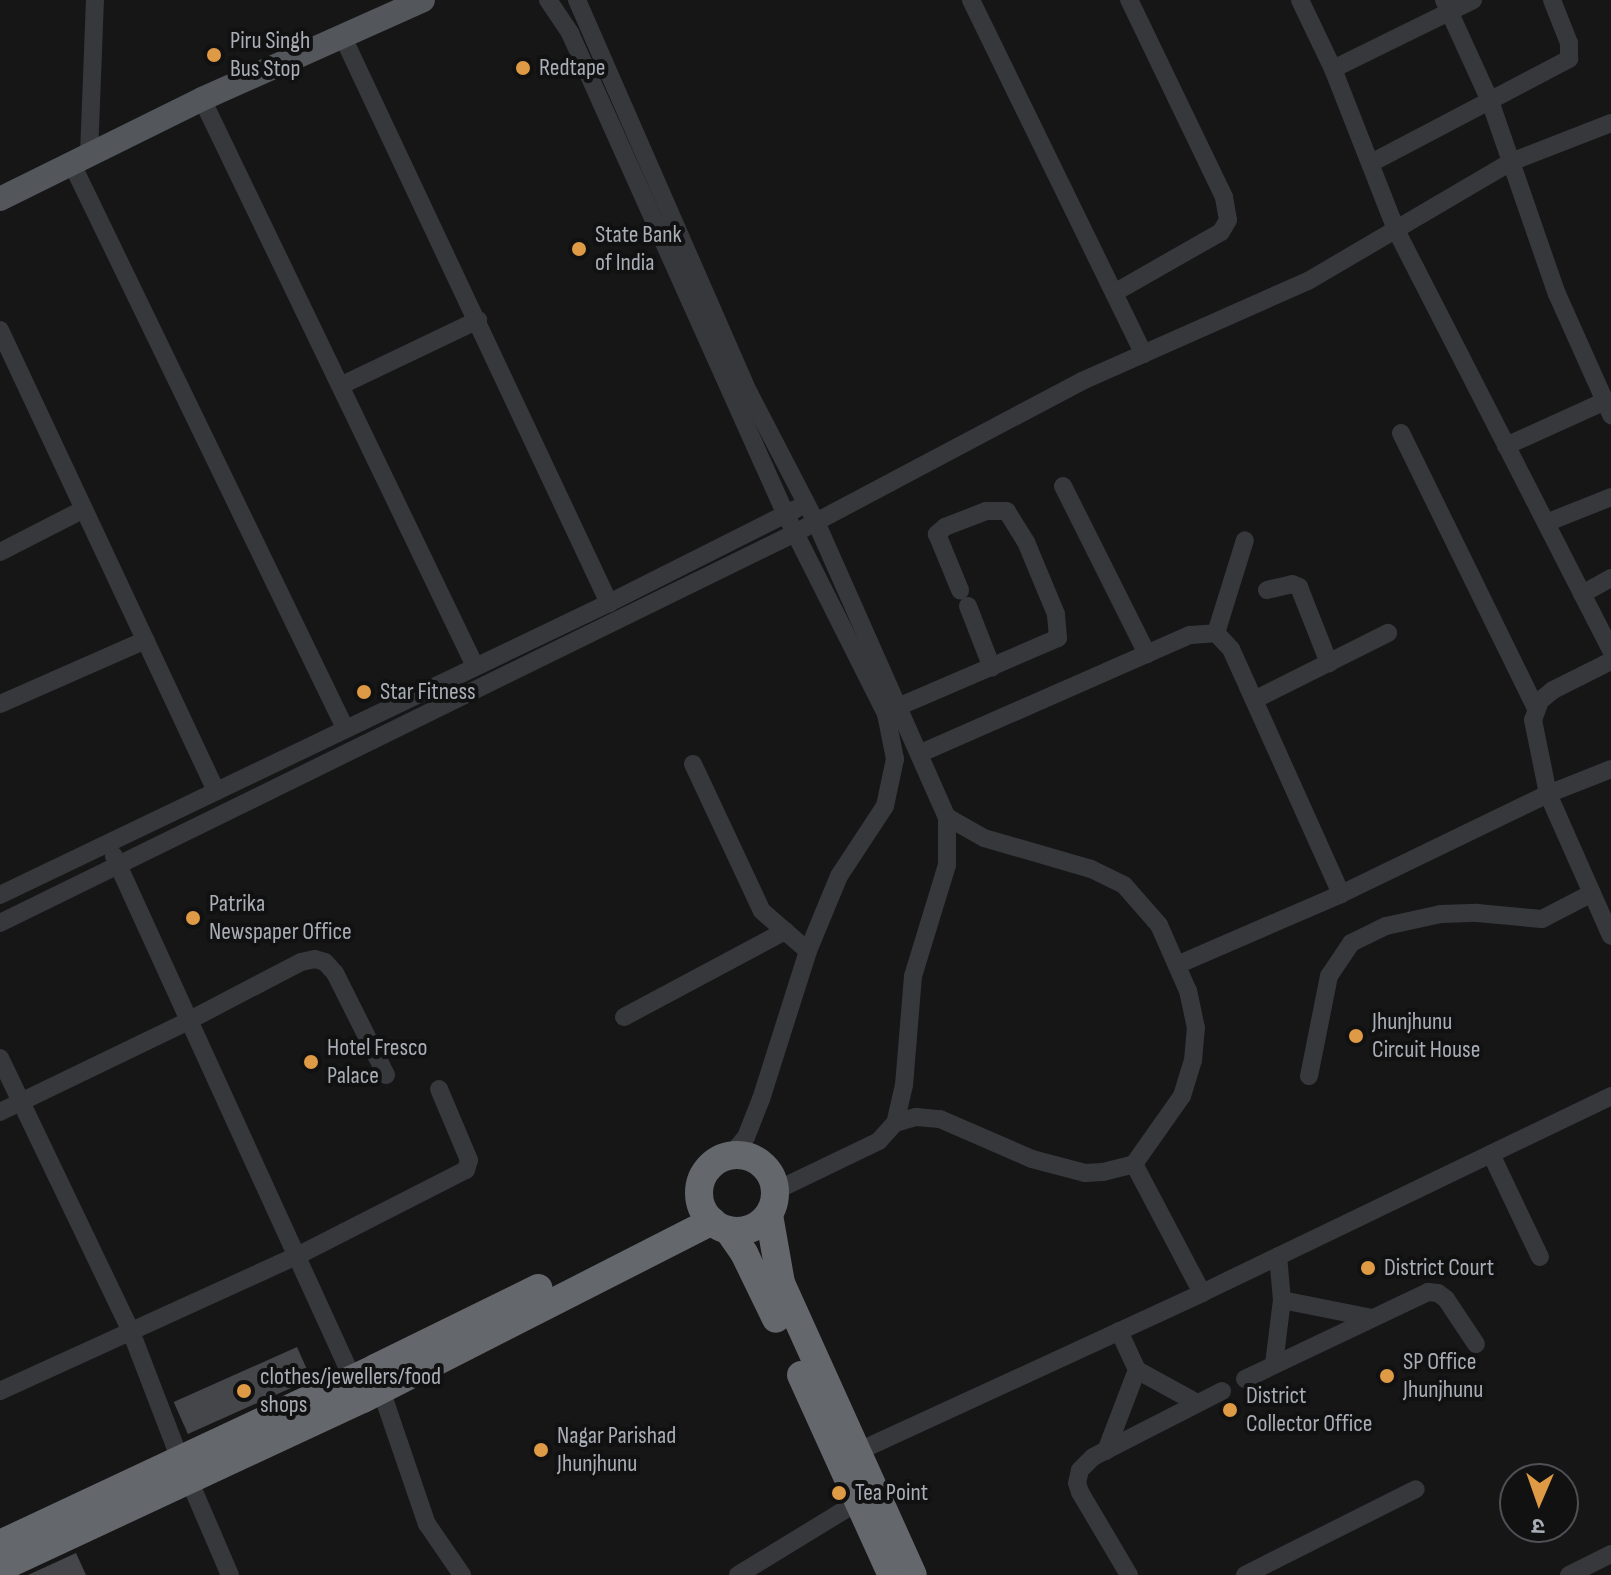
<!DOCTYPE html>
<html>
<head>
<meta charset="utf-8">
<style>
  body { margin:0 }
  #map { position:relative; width:1611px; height:1575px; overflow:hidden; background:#161617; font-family:"Sofia Sans Condensed","Noto Sans Devanagari",sans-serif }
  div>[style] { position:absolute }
  .building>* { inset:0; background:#45464a; transform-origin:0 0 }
  .minor>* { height:18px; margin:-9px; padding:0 9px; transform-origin:9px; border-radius:9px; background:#37383c }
  .major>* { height:24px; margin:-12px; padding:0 12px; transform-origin:12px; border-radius:12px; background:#53565b }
  .highway>* { height:28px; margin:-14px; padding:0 14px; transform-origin:14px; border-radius:14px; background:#64676c }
  .highway>.ring { margin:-14px; padding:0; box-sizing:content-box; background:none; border:28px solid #64676c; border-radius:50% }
  .dots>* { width:22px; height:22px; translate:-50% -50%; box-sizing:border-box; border:4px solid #111112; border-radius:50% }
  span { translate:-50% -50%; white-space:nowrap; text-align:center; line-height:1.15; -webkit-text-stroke:8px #111112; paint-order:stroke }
  .poi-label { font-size:24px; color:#a9aeb6 }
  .left { translate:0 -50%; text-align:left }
  .north { position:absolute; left:1499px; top:1463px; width:80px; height:80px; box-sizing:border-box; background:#111112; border:2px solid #4e5054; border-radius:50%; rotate:182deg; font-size:22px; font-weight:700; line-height:32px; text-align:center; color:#a9aeb6 }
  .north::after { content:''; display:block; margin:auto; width:28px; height:36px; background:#df9a46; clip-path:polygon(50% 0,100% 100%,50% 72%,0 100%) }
</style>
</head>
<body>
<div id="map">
  <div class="building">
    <i style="left:297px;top:1347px;width:35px;height:135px;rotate:66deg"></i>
    <i style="clip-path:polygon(76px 1553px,86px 1575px,28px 1575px)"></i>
  </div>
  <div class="minor">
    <i style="left:548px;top:0;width:40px;rotate:56deg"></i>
    <i style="left:570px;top:33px;width:528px;rotate:65.86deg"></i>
    <i style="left:786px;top:515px;width:223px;rotate:63.3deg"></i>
    <i style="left:886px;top:714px;width:46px;rotate:78.7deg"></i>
    <i style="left:895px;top:759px;width:48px;rotate:102deg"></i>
    <i style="left:885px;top:806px;width:84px;rotate:123.3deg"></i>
    <i style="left:839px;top:876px;width:81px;rotate:112.5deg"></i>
    <i style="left:808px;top:951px;width:155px;rotate:107.6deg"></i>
    <i style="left:761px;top:1099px;width:41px;rotate:111.5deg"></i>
    <i style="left:746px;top:1137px;width:25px;rotate:130deg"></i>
    <i style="left:577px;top:0;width:429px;rotate:66.4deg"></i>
    <i style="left:749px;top:393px;width:145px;rotate:62.6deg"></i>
    <i style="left:816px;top:522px;width:323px;rotate:66.1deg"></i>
    <i style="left:947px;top:817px;width:48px;rotate:90deg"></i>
    <i style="left:947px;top:865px;width:116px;rotate:107deg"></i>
    <i style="left:913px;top:976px;width:109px;rotate:94.7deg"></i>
    <i style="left:904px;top:1085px;width:39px;rotate:103deg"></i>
    <i style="left:895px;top:1123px;width:24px;rotate:132deg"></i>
    <i style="left:879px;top:1141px;width:115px;rotate:154.3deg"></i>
    <i style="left:971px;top:0;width:394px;rotate:64deg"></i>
    <i style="left:1300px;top:0;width:76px;rotate:64.4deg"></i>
    <i style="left:1333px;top:69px;width:173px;rotate:68.6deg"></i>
    <i style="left:1396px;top:230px;width:472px;rotate:62.9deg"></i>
    <i style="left:1444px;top:0;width:111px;rotate:65.5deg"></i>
    <i style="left:1490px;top:101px;width:204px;rotate:70.9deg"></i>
    <i style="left:1557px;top:294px;width:133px;rotate:65.9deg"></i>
    <i style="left:342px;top:35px;width:628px;rotate:64.82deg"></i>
    <i style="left:1333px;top:69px;width:156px;rotate:-26.2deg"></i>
    <i style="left:202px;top:99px;width:629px;rotate:64.29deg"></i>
    <i style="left:89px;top:155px;width:155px;rotate:-87.8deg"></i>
    <i style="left:1371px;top:163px;width:224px;rotate:-27.7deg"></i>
    <i style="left:1569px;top:59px;width:16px;rotate:-90deg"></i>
    <i style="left:1569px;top:43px;width:46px;rotate:-111.6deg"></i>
    <i style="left:72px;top:164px;width:627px;rotate:64.17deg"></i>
    <i style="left:1114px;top:293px;width:123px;rotate:-29.7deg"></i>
    <i style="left:1221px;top:232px;width:14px;rotate:-60deg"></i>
    <i style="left:1228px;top:220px;width:23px;rotate:-100deg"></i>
    <i style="left:1224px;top:197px;width:219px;rotate:-115.7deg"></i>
    <i style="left:0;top:330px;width:509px;rotate:64.89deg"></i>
    <i style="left:342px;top:385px;width:151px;rotate:-25.5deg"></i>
    <i style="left:1401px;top:433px;width:307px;rotate:63.9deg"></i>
    <i style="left:1506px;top:446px;width:109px;rotate:-24.4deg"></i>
    <i style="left:1063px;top:486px;width:188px;rotate:63.4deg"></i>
    <i style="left:1546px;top:523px;width:70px;rotate:-21.8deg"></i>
    <i style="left:0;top:552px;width:94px;rotate:-27.1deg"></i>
    <i style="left:1267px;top:590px;width:26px;rotate:-13deg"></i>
    <i style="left:1292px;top:584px;width:8px;rotate:23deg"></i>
    <i style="left:1299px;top:587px;width:82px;rotate:68.5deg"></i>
    <i style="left:1582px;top:594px;width:33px;rotate:-29deg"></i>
    <i style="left:968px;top:606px;width:66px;rotate:68.8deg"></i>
    <i style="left:1216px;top:633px;width:97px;rotate:-72.7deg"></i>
    <i style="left:1611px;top:661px;width:65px;rotate:153.4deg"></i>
    <i style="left:1553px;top:690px;width:17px;rotate:140deg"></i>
    <i style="left:1540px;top:701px;width:20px;rotate:110deg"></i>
    <i style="left:1533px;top:720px;width:76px;rotate:78.5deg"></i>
    <i style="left:1548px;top:794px;width:155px;rotate:66.1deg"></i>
    <i style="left:1254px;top:700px;width:150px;rotate:-26.6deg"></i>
    <i style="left:0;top:704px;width:159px;rotate:-23.7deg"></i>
    <i style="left:900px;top:706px;width:172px;rotate:-23.3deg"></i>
    <i style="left:1058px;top:638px;width:24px;rotate:-95deg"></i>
    <i style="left:1056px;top:614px;width:78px;rotate:-112.6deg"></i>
    <i style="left:1026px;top:542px;width:36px;rotate:-122deg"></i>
    <i style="left:1007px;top:511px;width:21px;rotate:180deg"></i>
    <i style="left:986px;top:511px;width:44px;rotate:158.7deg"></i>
    <i style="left:945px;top:527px;width:11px;rotate:139deg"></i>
    <i style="left:937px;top:534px;width:61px;rotate:67.7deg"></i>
    <i style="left:921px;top:753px;width:294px;rotate:-23.7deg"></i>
    <i style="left:1190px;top:635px;width:26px;rotate:-4deg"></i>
    <i style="left:1216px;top:633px;width:22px;rotate:47deg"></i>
    <i style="left:1231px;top:649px;width:269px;rotate:65.8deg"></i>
    <i style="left:693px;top:764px;width:162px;rotate:64.9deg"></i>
    <i style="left:762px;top:911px;width:61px;rotate:41deg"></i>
    <i style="left:114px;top:856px;width:583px;rotate:65.46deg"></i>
    <i style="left:0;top:895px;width:675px;rotate:-25.62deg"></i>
    <i style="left:609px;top:603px;width:209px;rotate:-26.7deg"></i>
    <i style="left:0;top:923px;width:886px;rotate:-26.13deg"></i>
    <i style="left:795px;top:533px;width:325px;rotate:-27.9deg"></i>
    <i style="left:1082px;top:381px;width:247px;rotate:-23.9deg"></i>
    <i style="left:1308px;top:281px;width:235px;rotate:-30.4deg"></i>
    <i style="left:1511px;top:162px;width:107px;rotate:-21.3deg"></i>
    <i style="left:1177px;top:965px;width:179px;rotate:-23.4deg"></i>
    <i style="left:1341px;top:894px;width:230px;rotate:-25.8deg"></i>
    <i style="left:1548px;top:794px;width:68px;rotate:-21.6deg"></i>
    <i style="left:624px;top:1017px;width:183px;rotate:-28.1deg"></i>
    <i style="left:0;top:1058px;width:301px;rotate:64.4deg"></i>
    <i style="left:130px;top:1329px;width:139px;rotate:69deg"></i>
    <i style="left:180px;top:1459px;width:126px;rotate:66.7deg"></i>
    <i style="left:1309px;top:1076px;width:102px;rotate:-78.7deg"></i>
    <i style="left:1329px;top:976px;width:40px;rotate:-56deg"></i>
    <i style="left:1351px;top:943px;width:39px;rotate:-26deg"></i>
    <i style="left:1386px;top:926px;width:56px;rotate:-12.3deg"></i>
    <i style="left:1441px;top:914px;width:36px;rotate:-2deg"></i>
    <i style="left:1477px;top:913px;width:65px;rotate:5.3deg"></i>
    <i style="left:1542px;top:919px;width:56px;rotate:-27.5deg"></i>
    <i style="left:0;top:1112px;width:209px;rotate:-25.8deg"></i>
    <i style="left:188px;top:1021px;width:127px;rotate:-27.6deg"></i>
    <i style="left:301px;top:962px;width:14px;rotate:-12deg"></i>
    <i style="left:315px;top:959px;width:10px;rotate:17deg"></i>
    <i style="left:325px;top:962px;width:15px;rotate:48deg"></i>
    <i style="left:335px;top:973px;width:114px;rotate:63.4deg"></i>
    <i style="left:895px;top:1123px;width:22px;rotate:-16deg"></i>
    <i style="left:916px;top:1117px;width:24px;rotate:5deg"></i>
    <i style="left:940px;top:1119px;width:100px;rotate:23.5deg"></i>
    <i style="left:1032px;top:1159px;width:55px;rotate:14.8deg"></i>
    <i style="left:1085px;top:1173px;width:18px;rotate:-3deg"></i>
    <i style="left:1103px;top:1172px;width:32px;rotate:-14deg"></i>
    <i style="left:1134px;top:1164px;width:83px;rotate:-54.8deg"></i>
    <i style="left:1182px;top:1096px;width:37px;rotate:-73deg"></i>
    <i style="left:1193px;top:1061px;width:33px;rotate:-85deg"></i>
    <i style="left:1196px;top:1028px;width:38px;rotate:-102deg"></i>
    <i style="left:1188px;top:991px;width:72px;rotate:-113.7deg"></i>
    <i style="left:1159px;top:925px;width:53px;rotate:-131.2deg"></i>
    <i style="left:1124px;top:885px;width:37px;rotate:-154deg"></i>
    <i style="left:1091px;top:869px;width:111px;rotate:-163.8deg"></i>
    <i style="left:984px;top:838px;width:43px;rotate:-150.4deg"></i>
    <i style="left:1491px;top:1154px;width:114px;rotate:64.6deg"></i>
    <i style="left:1134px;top:1164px;width:146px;rotate:62.2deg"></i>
    <i style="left:1282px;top:1300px;width:92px;rotate:11.3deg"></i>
    <i style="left:1119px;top:1331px;width:43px;rotate:65.2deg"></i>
    <i style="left:1137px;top:1370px;width:68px;rotate:28.8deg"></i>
    <i style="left:1274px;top:1364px;width:64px;rotate:-82.9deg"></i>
    <i style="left:1282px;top:1300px;width:44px;rotate:-95.2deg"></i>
    <i style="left:1245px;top:1379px;width:203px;rotate:-25.4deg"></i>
    <i style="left:1428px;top:1292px;width:10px;rotate:6deg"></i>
    <i style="left:1438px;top:1293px;width:10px;rotate:37deg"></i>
    <i style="left:1446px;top:1299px;width:54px;rotate:56.3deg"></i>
    <i style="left:381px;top:1390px;width:142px;rotate:71.1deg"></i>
    <i style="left:427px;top:1524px;width:62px;rotate:55.5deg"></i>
    <i style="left:0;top:1391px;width:328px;rotate:-24.5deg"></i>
    <i style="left:299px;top:1255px;width:187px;rotate:-27deg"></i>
    <i style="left:466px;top:1170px;width:10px;rotate:-73deg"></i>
    <i style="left:469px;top:1160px;width:77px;rotate:-112.9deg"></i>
    <i style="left:859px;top:1451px;width:378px;rotate:-24.7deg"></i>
    <i style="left:1202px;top:1293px;width:454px;rotate:-25.7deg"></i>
    <i style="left:1106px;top:1451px;width:87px;rotate:-69.1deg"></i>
    <i style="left:738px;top:1575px;width:142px;rotate:-31.4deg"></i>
    <i style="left:1129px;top:1575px;width:96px;rotate:-120.6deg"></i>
    <i style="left:1080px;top:1492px;width:9px;rotate:-108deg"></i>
    <i style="left:1077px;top:1483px;width:13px;rotate:-77deg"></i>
    <i style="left:1080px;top:1470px;width:18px;rotate:-45deg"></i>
    <i style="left:1093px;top:1457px;width:145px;rotate:-27.1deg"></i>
    <i style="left:1245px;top:1575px;width:191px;rotate:-26.7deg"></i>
    <i style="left:1569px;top:1575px;width:47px;rotate:-26.6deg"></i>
  </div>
  <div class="major">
    <i style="left:0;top:199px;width:225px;rotate:-26.3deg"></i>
    <i style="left:202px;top:99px;width:242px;rotate:-24.1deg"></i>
  </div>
  <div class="highway">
    <i class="ring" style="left:699px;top:1155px;width:48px;height:48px"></i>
    <i style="left:769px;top:1215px;width:69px;rotate:80deg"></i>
    <i style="left:781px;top:1283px;width:320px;rotate:65.7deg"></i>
    <i style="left:728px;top:1230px;width:28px;rotate:55deg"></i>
    <i style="left:744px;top:1253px;width:73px;rotate:64.1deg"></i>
    <i style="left:801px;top:1375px;width:211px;rotate:65.6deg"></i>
    <i style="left:0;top:1544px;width:414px;rotate:-25.1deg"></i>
    <i style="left:375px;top:1368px;width:182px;rotate:-26.1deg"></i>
    <i style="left:0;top:1568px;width:400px;rotate:-25deg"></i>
    <i style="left:363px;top:1399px;width:392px;rotate:-27deg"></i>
  </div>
  <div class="dots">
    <i style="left:214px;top:55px;background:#df9a46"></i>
    <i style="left:523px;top:68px;background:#df9a46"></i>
    <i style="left:579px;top:249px;background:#df9a46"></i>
    <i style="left:364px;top:692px;background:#df9a46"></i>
    <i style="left:193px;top:918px;background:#df9a46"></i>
    <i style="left:1356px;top:1036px;background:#df9a46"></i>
    <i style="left:311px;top:1062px;background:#df9a46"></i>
    <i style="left:1368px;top:1268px;background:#df9a46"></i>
    <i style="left:1387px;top:1376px;background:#df9a46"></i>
    <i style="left:244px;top:1391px;background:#df9a46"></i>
    <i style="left:1230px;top:1410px;background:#df9a46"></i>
    <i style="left:541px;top:1450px;background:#df9a46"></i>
    <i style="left:839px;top:1493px;background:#df9a46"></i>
  </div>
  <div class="poi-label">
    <span class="left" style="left:230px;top:55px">Piru Singh<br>Bus Stop</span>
    <span class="left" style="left:539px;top:68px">Redtape</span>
    <span class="left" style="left:595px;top:249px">State Bank<br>of India</span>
    <span class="left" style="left:380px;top:692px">Star Fitness</span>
    <span class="left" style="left:209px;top:918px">Patrika<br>Newspaper Office</span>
    <span class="left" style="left:1372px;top:1036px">Jhunjhunu<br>Circuit House</span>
    <span class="left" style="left:327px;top:1062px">Hotel Fresco<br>Palace</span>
    <span class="left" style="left:1384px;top:1268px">District Court</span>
    <span class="left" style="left:1403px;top:1376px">SP Office<br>Jhunjhunu</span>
    <span class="left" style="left:260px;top:1391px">clothes/jewellers/food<br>shops</span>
    <span class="left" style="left:1246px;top:1410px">District<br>Collector Office</span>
    <span class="left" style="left:557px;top:1450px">Nagar Parishad<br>Jhunjhunu</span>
    <span class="left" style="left:855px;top:1493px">Tea Point</span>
  </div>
  <div class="north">उ</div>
</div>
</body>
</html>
